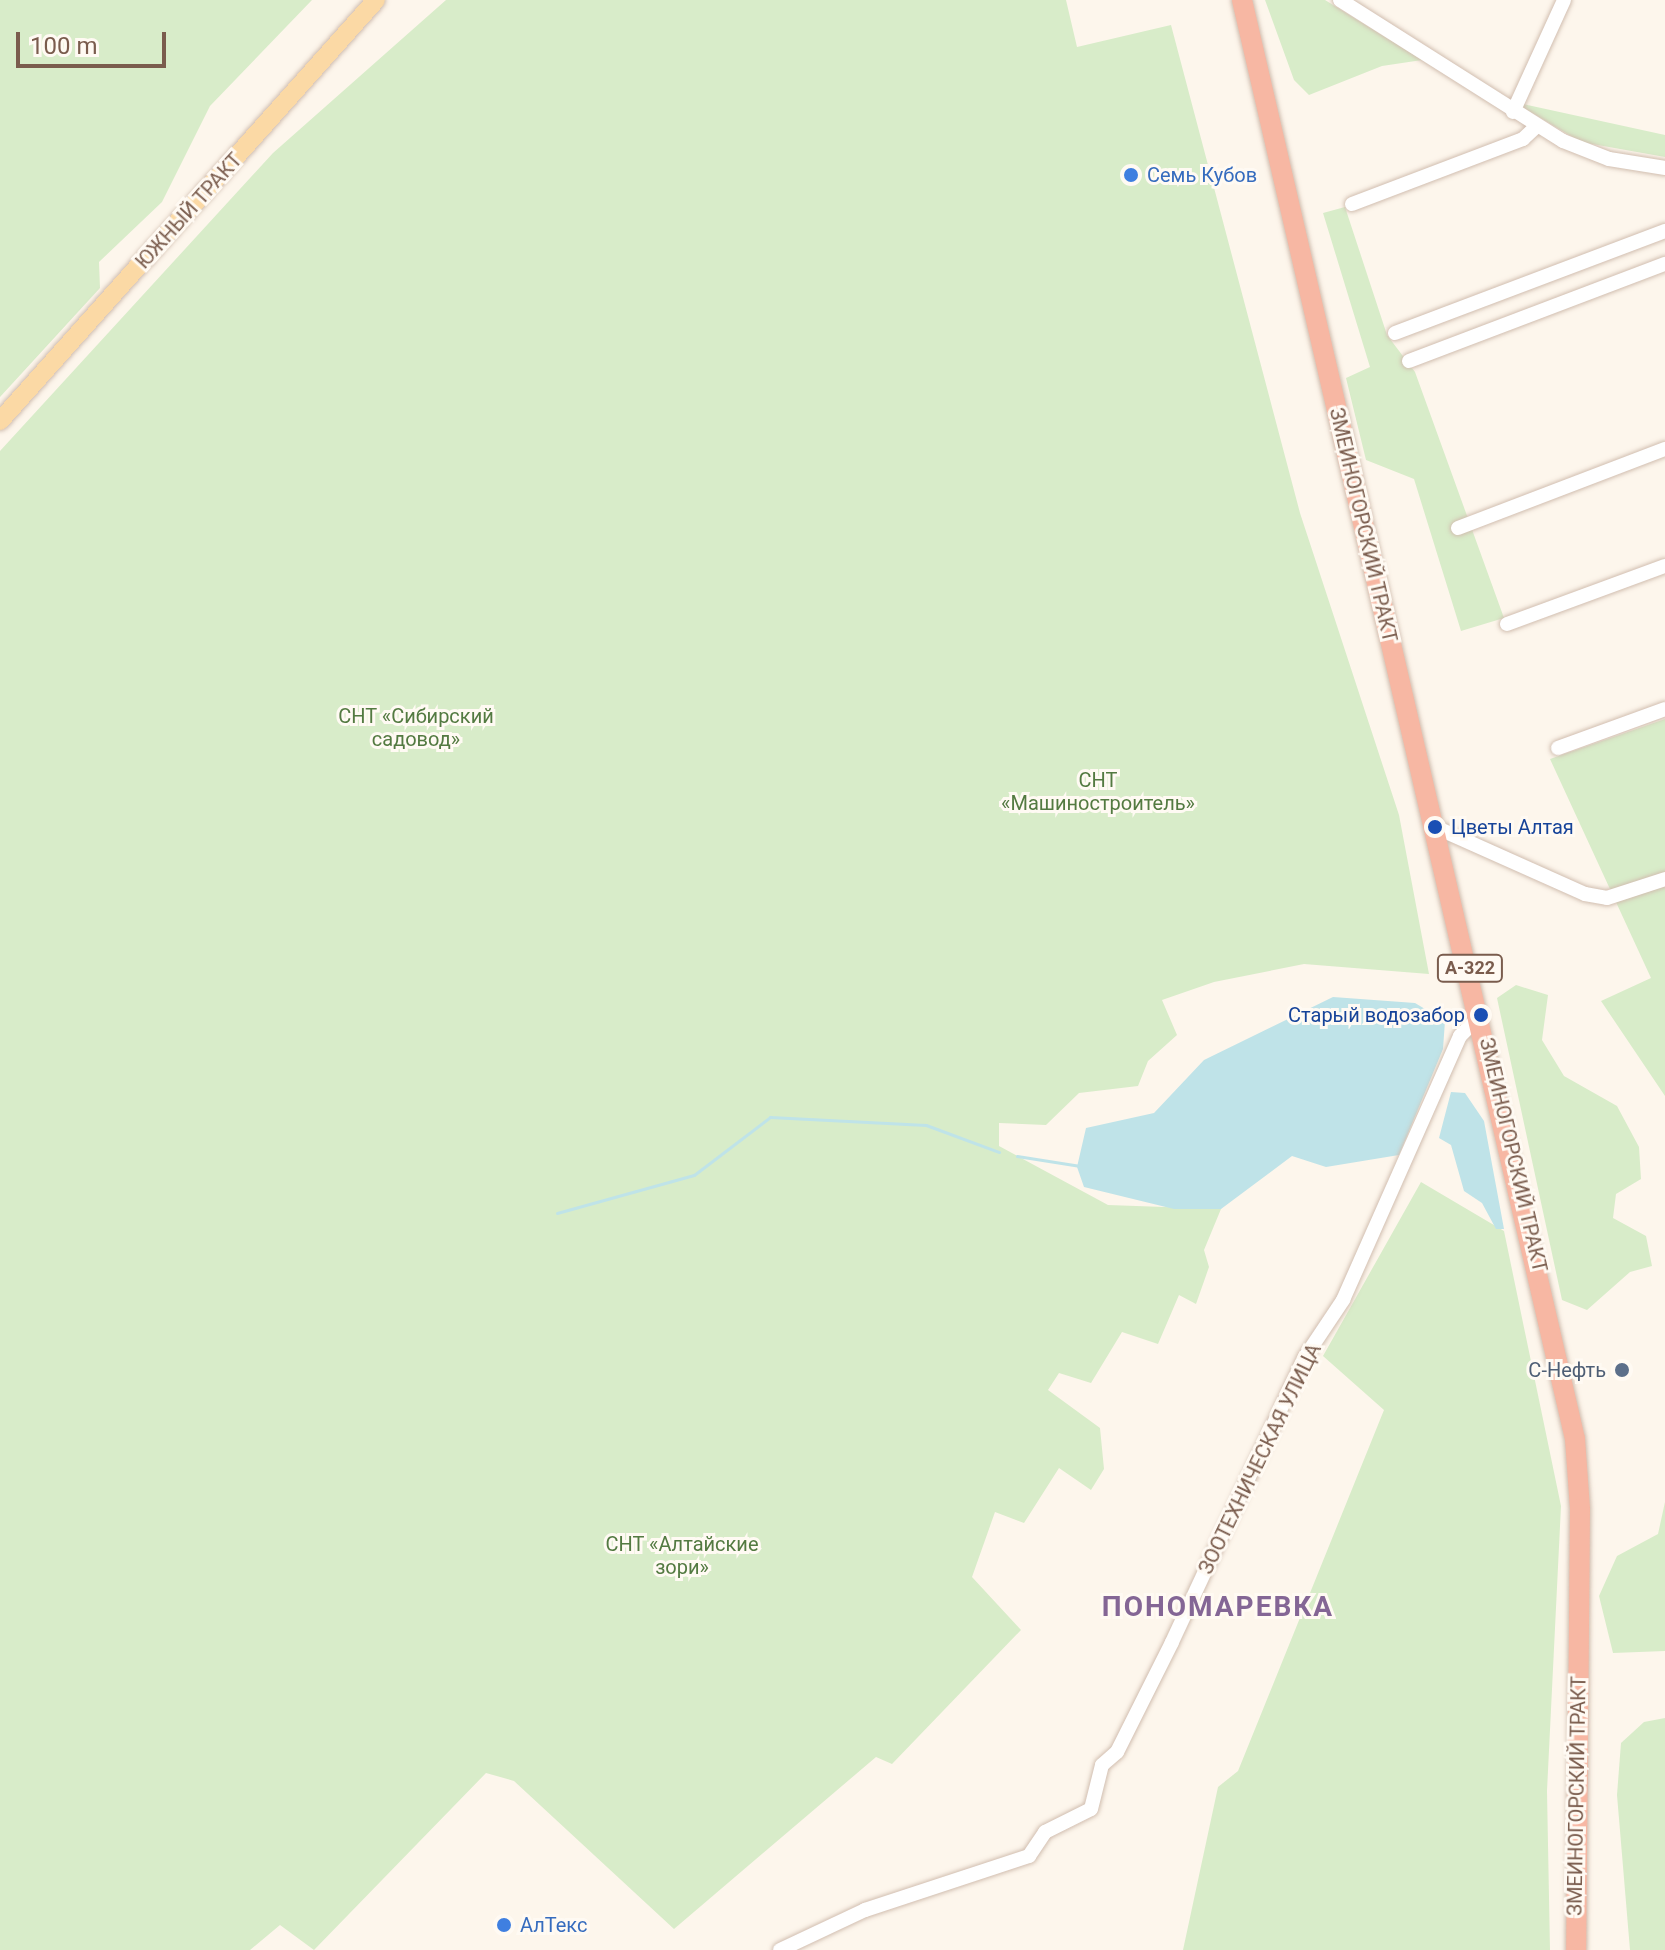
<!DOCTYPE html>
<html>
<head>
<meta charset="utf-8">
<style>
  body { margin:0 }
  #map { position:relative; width:1665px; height:1950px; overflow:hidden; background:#fdf6ec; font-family:Roboto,sans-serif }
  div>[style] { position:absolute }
  .green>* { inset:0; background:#d8ecc9 }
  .water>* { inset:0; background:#bfe3e8 }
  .stream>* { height:3px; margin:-1.5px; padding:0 1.5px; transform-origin:1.5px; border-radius:1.5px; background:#bfe3e8 }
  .roads { filter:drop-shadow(0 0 2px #d1beb0) drop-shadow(0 0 2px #d1beb0) }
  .minor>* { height:14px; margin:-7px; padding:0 7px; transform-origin:7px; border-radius:7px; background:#fff }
  .major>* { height:18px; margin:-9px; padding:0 9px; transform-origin:9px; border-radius:9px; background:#fbd9a5 }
  .highway>* { height:20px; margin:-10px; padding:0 10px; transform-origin:10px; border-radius:10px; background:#f7b7a3 }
  .dots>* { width:22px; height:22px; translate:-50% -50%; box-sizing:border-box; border:4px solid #fffaf3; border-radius:50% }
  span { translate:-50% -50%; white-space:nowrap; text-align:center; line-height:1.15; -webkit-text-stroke:6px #fffaf3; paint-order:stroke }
  .shield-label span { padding:2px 6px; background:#fffaf3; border:2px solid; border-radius:6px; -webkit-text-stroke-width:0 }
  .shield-label { font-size:18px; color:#7a5c4d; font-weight:700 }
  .shop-label { font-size:20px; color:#366cbe }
  .left { translate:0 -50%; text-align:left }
  .street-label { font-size:20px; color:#7a5c4d }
  .park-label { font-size:20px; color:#537a41 }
  .transit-label { font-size:20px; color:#164399 }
  .right { translate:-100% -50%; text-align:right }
  .service-label { font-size:20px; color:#4e5e75 }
  .district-label { font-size:28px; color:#846695; font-weight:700; letter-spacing:2px }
  .scale { position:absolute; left:16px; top:32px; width:150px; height:36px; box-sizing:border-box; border:4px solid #7a5c4d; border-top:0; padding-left:10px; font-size:24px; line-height:28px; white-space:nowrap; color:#7a5c4d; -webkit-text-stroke:6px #fffaf3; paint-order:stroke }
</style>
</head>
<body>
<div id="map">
  <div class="green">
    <i style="clip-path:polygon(0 0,312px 0,210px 106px,162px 202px,99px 262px,100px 288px,0 397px)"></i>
    <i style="clip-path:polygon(446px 0,1066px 0,1077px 47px,1171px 25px,1300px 513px,1399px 815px,1429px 974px,1304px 964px,1214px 982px,1162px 1000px,1177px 1035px,1148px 1061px,1138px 1086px,1079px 1093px,1046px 1125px,999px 1123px,999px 1146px,1108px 1205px,1221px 1209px,1204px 1250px,1209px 1267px,1196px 1304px,1179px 1295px,1158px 1344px,1122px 1332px,1091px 1383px,1059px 1373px,1048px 1390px,1100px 1428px,1104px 1469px,1091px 1490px,1059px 1468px,1024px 1523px,995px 1512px,972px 1577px,1021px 1630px,892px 1764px,876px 1757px,674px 1929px,514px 1781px,486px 1773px,314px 1950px,280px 1925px,250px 1950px,0 1950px,0 451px,273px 153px)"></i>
    <i style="clip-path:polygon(1265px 0,1325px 0,1422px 60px,1382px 66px,1309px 95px,1294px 80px)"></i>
    <i style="clip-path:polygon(1514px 102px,1665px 135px,1665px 157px,1581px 142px)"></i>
    <i style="clip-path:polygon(1345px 207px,1387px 335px,1415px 372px,1504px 618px,1461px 631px,1414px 479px,1366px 460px,1346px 378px,1370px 367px,1323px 213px)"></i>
    <i style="clip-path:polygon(1665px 719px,1665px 1096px,1601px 1001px,1651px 978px,1550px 759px)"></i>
    <i style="clip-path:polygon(1516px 985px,1548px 995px,1542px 1040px,1564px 1076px,1617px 1106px,1639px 1147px,1641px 1179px,1616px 1194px,1613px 1218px,1646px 1236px,1652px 1266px,1630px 1272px,1587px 1310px,1562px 1300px,1497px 998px)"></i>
    <i style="clip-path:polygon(1421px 1182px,1504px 1231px,1561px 1506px,1547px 1791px,1550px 1950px,1183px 1950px,1218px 1787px,1238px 1771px,1384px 1410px,1323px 1356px)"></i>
    <i style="clip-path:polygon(1665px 1502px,1665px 1651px,1613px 1653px,1599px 1596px,1617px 1556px,1658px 1534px)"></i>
    <i style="clip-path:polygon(1665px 1718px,1665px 1950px,1630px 1950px,1617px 1795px,1621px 1743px,1644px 1722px)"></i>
  </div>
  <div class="water">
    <i style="clip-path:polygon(1333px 997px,1415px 1003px,1445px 1021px,1443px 1049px,1399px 1155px,1326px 1167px,1292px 1156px,1221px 1209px,1174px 1209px,1084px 1187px,1077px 1167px,1086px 1128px,1154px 1113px,1204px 1060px)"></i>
    <i style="clip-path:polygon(1451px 1092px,1465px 1093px,1484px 1121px,1504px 1229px,1496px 1229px,1482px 1203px,1464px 1191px,1451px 1145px,1439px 1138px)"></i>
  </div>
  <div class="stream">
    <i style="left:1017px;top:1156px;width:64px;rotate:9deg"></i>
    <i style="left:557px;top:1213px;width:142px;rotate:-15.5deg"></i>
    <i style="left:694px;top:1175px;width:96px;rotate:-37.3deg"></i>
    <i style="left:770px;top:1117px;width:156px;rotate:2.9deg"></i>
    <i style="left:926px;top:1125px;width:78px;rotate:20.3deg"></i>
  </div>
  <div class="roads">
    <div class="minor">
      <i style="left:1340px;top:0;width:264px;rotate:32.3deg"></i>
      <i style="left:1563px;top:141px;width:49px;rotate:21.4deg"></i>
      <i style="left:1609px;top:159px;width:57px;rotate:9.1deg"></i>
      <i style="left:1513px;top:112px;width:123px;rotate:-65.5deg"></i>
      <i style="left:1352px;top:204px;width:183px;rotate:-20.8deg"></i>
      <i style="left:1523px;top:139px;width:18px;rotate:-43deg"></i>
      <i style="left:1395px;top:333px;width:289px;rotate:-20.7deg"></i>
      <i style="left:1409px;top:361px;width:274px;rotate:-20.8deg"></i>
      <i style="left:1458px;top:528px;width:222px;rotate:-20.9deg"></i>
      <i style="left:1507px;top:624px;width:168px;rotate:-20.2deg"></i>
      <i style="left:1558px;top:748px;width:114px;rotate:-20deg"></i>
      <i style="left:1435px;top:827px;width:164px;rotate:24.1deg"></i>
      <i style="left:1585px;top:894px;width:22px;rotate:10deg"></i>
      <i style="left:1607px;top:898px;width:61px;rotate:-18.1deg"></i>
      <i style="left:780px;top:1950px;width:94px;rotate:-25.2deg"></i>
      <i style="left:865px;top:1910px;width:173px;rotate:-18.2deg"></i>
      <i style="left:1029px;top:1856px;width:29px;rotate:-56deg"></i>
      <i style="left:1045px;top:1832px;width:51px;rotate:-26.6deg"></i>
      <i style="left:1091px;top:1809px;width:45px;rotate:-76deg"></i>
      <i style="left:1102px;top:1765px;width:20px;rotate:-41deg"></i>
      <i style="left:1117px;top:1752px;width:123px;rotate:-63.4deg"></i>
      <i style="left:1172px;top:1642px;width:315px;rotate:-65deg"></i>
      <i style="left:1305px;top:1357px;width:69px;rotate:-56.3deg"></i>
      <i style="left:1343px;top:1300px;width:289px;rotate:-66.1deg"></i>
      <i style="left:1460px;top:1036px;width:30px;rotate:-45deg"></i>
    </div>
    <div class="major">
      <i style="left:0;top:421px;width:564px;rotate:-48.23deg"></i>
    </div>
    <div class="highway">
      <i style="left:1242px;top:0;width:1477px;rotate:76.97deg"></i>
      <i style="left:1575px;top:1439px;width:70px;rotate:85.9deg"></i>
      <i style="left:1580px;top:1509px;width:441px;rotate:90.5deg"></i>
    </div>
  </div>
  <div class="dots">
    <i style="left:1131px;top:175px;background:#3f7fe0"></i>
    <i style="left:1435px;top:827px;background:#1a4fb4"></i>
    <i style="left:1481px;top:1015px;background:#1a4fb4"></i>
    <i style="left:1622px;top:1370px;background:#5c6f8a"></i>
    <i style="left:504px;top:1925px;background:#3f7fe0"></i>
  </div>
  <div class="shield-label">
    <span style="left:1470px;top:968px">А-322</span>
  </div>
  <div class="shop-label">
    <span class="left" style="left:1147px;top:175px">Семь Кубов</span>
    <span class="left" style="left:520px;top:1925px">АлТекс</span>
  </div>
  <div class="street-label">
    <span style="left:189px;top:211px;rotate:-48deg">ЮЖНЫЙ ТРАКТ</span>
    <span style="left:1363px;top:525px;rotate:77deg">ЗМЕИНОГОРСКИЙ ТРАКТ</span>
    <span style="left:1513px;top:1155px;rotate:77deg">ЗМЕИНОГОРСКИЙ ТРАКТ</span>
    <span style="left:1260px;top:1459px;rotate:-64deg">ЗООТЕХНИЧЕСКАЯ УЛИЦА</span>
    <span style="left:1577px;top:1796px;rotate:-89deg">ЗМЕИНОГОРСКИЙ ТРАКТ</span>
  </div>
  <div class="park-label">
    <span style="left:416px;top:728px">СНТ «Сибирский<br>садовод»</span>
    <span style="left:1098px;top:792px">СНТ<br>«Машиностроитель»</span>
    <span style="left:682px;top:1556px">СНТ «Алтайские<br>зори»</span>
  </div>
  <div class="transit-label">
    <span class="left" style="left:1451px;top:827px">Цветы Алтая</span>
    <span class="right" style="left:1465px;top:1015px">Старый водозабор</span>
  </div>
  <div class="service-label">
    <span class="right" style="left:1606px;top:1370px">С-Нефть</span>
  </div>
  <div class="district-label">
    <span style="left:1218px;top:1607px">ПОНОМАРЕВКА</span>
  </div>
  <div class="scale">100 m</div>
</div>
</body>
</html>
